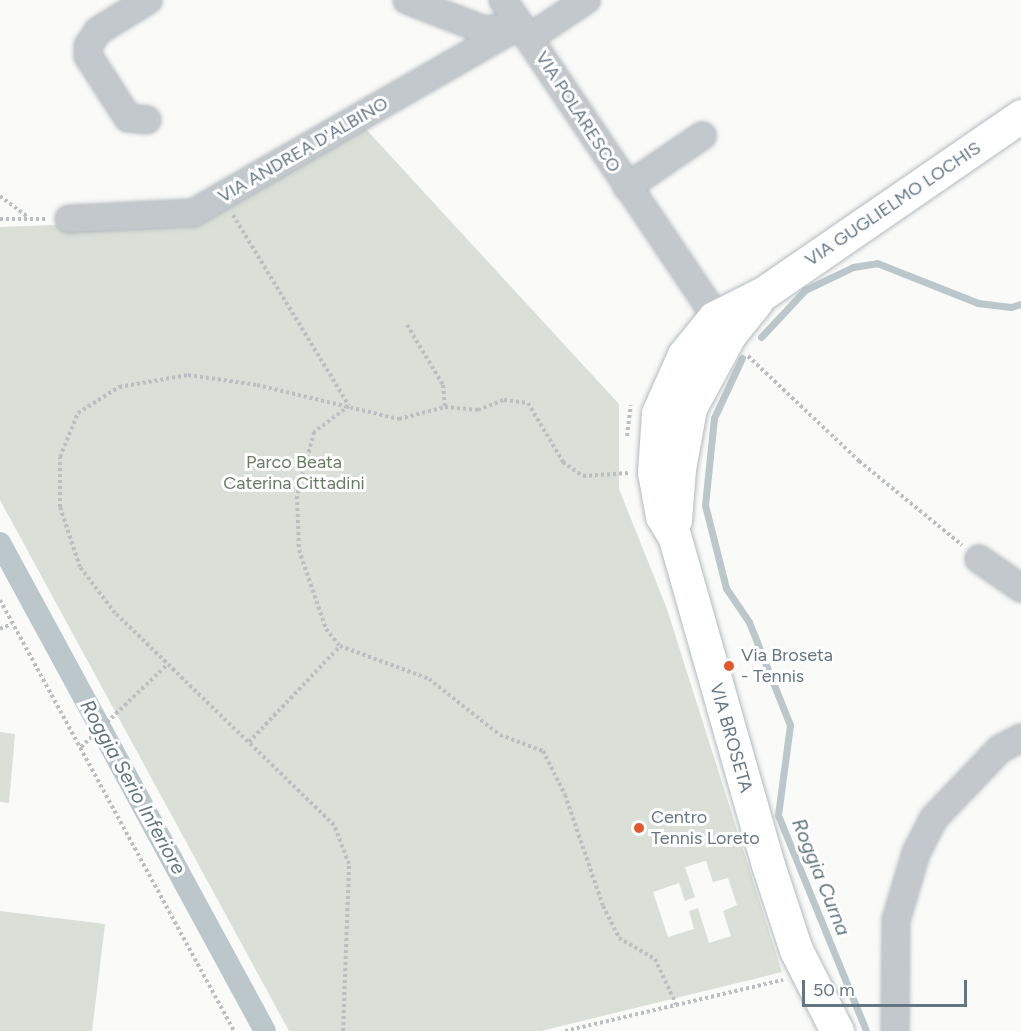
<!DOCTYPE html>
<html>
<head>
<meta charset="utf-8">
<style>
  body { margin:0 }
  #map { position:relative; width:1021px; height:1031px; overflow:hidden; background:#fafaf8; font-family:Figtree,sans-serif }
  div>[style] { position:absolute }
  .green>* { inset:0; background:#dadfd7 }
  .stream>* { height:7px; margin:-3.5px; padding:0 3.5px; transform-origin:3.5px; border-radius:3.5px; background:#bbc7cb }
  .canal>* { height:22px; margin:-11px; padding:0 11px; transform-origin:11px; border-radius:11px; background:#bbc7cb }
  .path>* { height:4px; margin-top:-2px; transform-origin:0; background:repeating-linear-gradient(90deg,#bbbfc2 0 3px,transparent 0 6px) }
  .roads { filter:drop-shadow(0 0 2px #b3babf) drop-shadow(0 0 2px #b3babf) }
  .street>* { height:26px; margin:-13px; padding:0 13px; transform-origin:13px; border-radius:13px; background:#c3c8cc }
  .secondary>* { height:33px; margin:-16.5px; padding:0 16.5px; transform-origin:16.5px; border-radius:16.5px; background:#fff }
  .dots>* { width:16px; height:16px; translate:-50% -50%; box-sizing:border-box; border:3px solid #fff; border-radius:50% }
  span { translate:-50% -50%; white-space:nowrap; text-align:center; line-height:1.15; -webkit-text-stroke:6px #fff; paint-order:stroke }
  .street-label { font-size:18px; color:#657683 }
  .park-label { font-size:18px; color:#687a64 }
  .poi-label { font-size:18px; color:#657683 }
  .left { translate:0 -50%; text-align:left }
  .water-label { font-size:20px; color:#60757c; font-style:italic }
  .scale { position:absolute; left:802px; top:980px; width:165px; height:27px; box-sizing:border-box; border:3px solid #657683; border-top:0; padding-left:8px; font-size:18px; line-height:21px; white-space:nowrap; color:#657683; -webkit-text-stroke:4px #fff; paint-order:stroke }
</style>
</head>
<body>
<div id="map">
  <div class="green">
    <i style="clip-path:polygon(evenodd,363px 126px,619px 404px,619px 489px,667px 609px,782px 972px,541px 1031px,289px 1031px,0 500px,0 227px,197px 220px,363px 126px,706px 861px,713px 882px,728px 878px,737px 905px,723px 911px,731px 936px,709px 943px,698px 908px,689px 911px,694px 929px,668px 937px,653px 892px,679px 883px,685px 901px,695px 897px,685px 867px,706px 861px)"></i>
    <i style="clip-path:polygon(0 732px,15px 734px,9px 803px,0 802px)"></i>
    <i style="clip-path:polygon(0 911px,105px 924px,92px 1031px,0 1031px)"></i>
  </div>
  <div class="stream">
    <i style="left:761px;top:337px;width:64px;rotate:-46.9deg"></i>
    <i style="left:805px;top:290px;width:53px;rotate:-25.6deg"></i>
    <i style="left:853px;top:267px;width:24px;rotate:-9deg"></i>
    <i style="left:877px;top:263px;width:109px;rotate:21.6deg"></i>
    <i style="left:978px;top:303px;width:33px;rotate:7deg"></i>
    <i style="left:1011px;top:307px;width:10px;rotate:-17deg"></i>
    <i style="left:742px;top:358px;width:66px;rotate:115deg"></i>
    <i style="left:714px;top:418px;width:87px;rotate:95.9deg"></i>
    <i style="left:705px;top:505px;width:86px;rotate:75.8deg"></i>
    <i style="left:726px;top:588px;width:41px;rotate:55.9deg"></i>
    <i style="left:749px;top:622px;width:111px;rotate:68.3deg"></i>
    <i style="left:790px;top:725px;width:91px;rotate:97.6deg"></i>
    <i style="left:778px;top:815px;width:233px;rotate:67.8deg"></i>
  </div>
  <div class="canal">
    <i style="left:0;top:543px;width:555px;rotate:61.5deg"></i>
  </div>
  <div class="path">
    <i style="left:0;top:196px;width:36px;rotate:37deg"></i>
    <i style="left:233px;top:215px;width:223px;rotate:58.7deg"></i>
    <i style="left:349px;top:406px;width:44px;rotate:143.4deg"></i>
    <i style="left:314px;top:432px;width:66px;rotate:104.9deg"></i>
    <i style="left:297px;top:496px;width:54px;rotate:87.9deg"></i>
    <i style="left:299px;top:550px;width:83px;rotate:71.1deg"></i>
    <i style="left:326px;top:629px;width:22px;rotate:51deg"></i>
    <i style="left:340px;top:646px;width:95px;rotate:20.3deg"></i>
    <i style="left:429px;top:679px;width:90px;rotate:38.3deg"></i>
    <i style="left:500px;top:735px;width:46px;rotate:20.4deg"></i>
    <i style="left:543px;top:751px;width:49px;rotate:63.4deg"></i>
    <i style="left:565px;top:795px;width:117px;rotate:71.1deg"></i>
    <i style="left:603px;top:906px;width:36px;rotate:63deg"></i>
    <i style="left:619px;top:938px;width:42px;rotate:30.3deg"></i>
    <i style="left:655px;top:959px;width:50px;rotate:65deg"></i>
    <i style="left:0;top:219px;width:47px"></i>
    <i style="left:407px;top:325px;width:70px;rotate:59deg"></i>
    <i style="left:443px;top:385px;width:22px;rotate:85deg"></i>
    <i style="left:748px;top:356px;width:153px;rotate:43.4deg"></i>
    <i style="left:859px;top:461px;width:133px;rotate:39.2deg"></i>
    <i style="left:627px;top:436px;width:31px;rotate:-83deg"></i>
    <i style="left:0;top:600px;width:490px;rotate:61.5deg"></i>
    <i style="left:0;top:629px;width:13px;rotate:-23deg"></i>
    <i style="left:249px;top:742px;width:132px;rotate:-46.5deg"></i>
    <i style="left:81px;top:747px;width:120px;rotate:-43.7deg"></i>
    <i style="left:343px;top:1031px;width:167px;rotate:-87.9deg"></i>
    <i style="left:349px;top:864px;width:42px;rotate:-111deg"></i>
    <i style="left:334px;top:825px;width:305px;rotate:-135.9deg"></i>
    <i style="left:115px;top:613px;width:58px;rotate:-127.3deg"></i>
    <i style="left:80px;top:567px;width:63px;rotate:-108.4deg"></i>
    <i style="left:60px;top:507px;width:50px;rotate:-90deg"></i>
    <i style="left:60px;top:457px;width:48px;rotate:-67.8deg"></i>
    <i style="left:78px;top:413px;width:49px;rotate:-32.4deg"></i>
    <i style="left:119px;top:387px;width:70px;rotate:-9.9deg"></i>
    <i style="left:188px;top:375px;width:70px;rotate:8.2deg"></i>
    <i style="left:257px;top:385px;width:146px;rotate:13.5deg"></i>
    <i style="left:399px;top:419px;width:48px;rotate:-14.6deg"></i>
    <i style="left:445px;top:407px;width:33px;rotate:5deg"></i>
    <i style="left:478px;top:410px;width:28px;rotate:-21deg"></i>
    <i style="left:504px;top:400px;width:24px;rotate:7deg"></i>
    <i style="left:528px;top:403px;width:69px;rotate:59.3deg"></i>
    <i style="left:563px;top:462px;width:24px;rotate:35deg"></i>
    <i style="left:583px;top:476px;width:45px;rotate:-3.8deg"></i>
    <i style="left:565px;top:1031px;width:224px;rotate:-13.2deg"></i>
  </div>
  <div class="roads">
    <div class="street">
      <i style="left:407px;top:0;width:83px;rotate:21.3deg"></i>
      <i style="left:484px;top:30px;width:30px;rotate:-8deg"></i>
      <i style="left:503px;top:0;width:370px;rotate:56.1deg"></i>
      <i style="left:709px;top:307px;width:26px;rotate:67deg"></i>
      <i style="left:719px;top:331px;width:4px;rotate:124deg"></i>
      <i style="left:529px;top:38px;width:69px;rotate:-33.7deg"></i>
      <i style="left:147px;top:120px;width:19px;rotate:-174deg"></i>
      <i style="left:128px;top:118px;width:74px;rotate:-122.8deg"></i>
      <i style="left:88px;top:56px;width:10px;rotate:-90deg"></i>
      <i style="left:88px;top:46px;width:18px;rotate:-56deg"></i>
      <i style="left:98px;top:31px;width:59px;rotate:-31.8deg"></i>
      <i style="left:627px;top:187px;width:91px;rotate:-34.2deg"></i>
      <i style="left:69px;top:219px;width:124px;rotate:-2.8deg"></i>
      <i style="left:193px;top:213px;width:377px;rotate:-29.9deg"></i>
      <i style="left:979px;top:559px;width:51px;rotate:34.6deg"></i>
      <i style="left:895px;top:1031px;width:111px;rotate:-89.5deg"></i>
      <i style="left:896px;top:920px;width:70px;rotate:-73.4deg"></i>
      <i style="left:916px;top:853px;width:39px;rotate:-63deg"></i>
      <i style="left:934px;top:818px;width:95px;rotate:-46.3deg"></i>
      <i style="left:1000px;top:749px;width:24px;rotate:-28deg"></i>
    </div>
    <div class="secondary">
      <i style="left:675px;top:520px;width:51px;rotate:-85.5deg"></i>
      <i style="left:679px;top:469px;width:62px;rotate:-79.8deg"></i>
      <i style="left:690px;top:408px;width:84px;rotate:-61.6deg"></i>
      <i style="left:730px;top:334px;width:41px;rotate:-50.9deg"></i>
      <i style="left:837px;top:1031px;width:91px;rotate:-116.8deg"></i>
      <i style="left:796px;top:950px;width:89px;rotate:-108.2deg"></i>
      <i style="left:768px;top:865px;width:342px;rotate:-105.9deg"></i>
      <i style="left:674px;top:536px;width:23px;rotate:-121deg"></i>
      <i style="left:662px;top:516px;width:45px;rotate:-100.3deg"></i>
      <i style="left:654px;top:472px;width:59px;rotate:-86.1deg"></i>
      <i style="left:658px;top:413px;width:64px;rotate:-65.9deg"></i>
      <i style="left:684px;top:355px;width:48px;rotate:-51deg"></i>
      <i style="left:714px;top:318px;width:57px;rotate:-27deg"></i>
      <i style="left:765px;top:292px;width:311px;rotate:-34.5deg"></i>
    </div>
  </div>
  <div class="dots">
    <i style="left:729px;top:666px;background:#e4572e"></i>
    <i style="left:639px;top:828px;background:#e4572e"></i>
  </div>
  <div class="street-label">
    <span style="left:578px;top:112px;rotate:57deg">VIA POLARESCO</span>
    <span style="left:303px;top:150px;rotate:-30deg">VIA ANDREA D'ALBINO</span>
    <span style="left:893px;top:204px;rotate:-34deg">VIA GUGLIELMO LOCHIS</span>
    <span style="left:731px;top:738px;rotate:74deg">VIA BROSETA</span>
  </div>
  <div class="park-label">
    <span style="left:294px;top:473px">Parco Beata<br>Caterina Cittadini</span>
  </div>
  <div class="poi-label">
    <span class="left" style="left:741px;top:666px">Via Broseta<br>- Tennis</span>
    <span class="left" style="left:651px;top:828px">Centro<br>Tennis Loreto</span>
  </div>
  <div class="water-label">
    <span style="left:133px;top:787px;rotate:61deg">Roggia Serio Inferiore</span>
    <span style="left:821px;top:877px;rotate:68deg">Roggia Curna</span>
  </div>
  <div class="scale">50 m</div>
</div>
</body>
</html>
